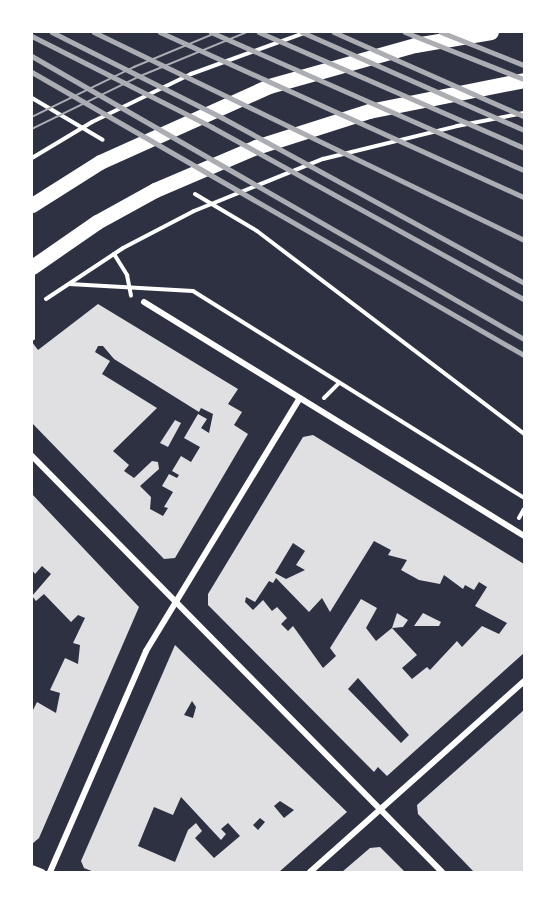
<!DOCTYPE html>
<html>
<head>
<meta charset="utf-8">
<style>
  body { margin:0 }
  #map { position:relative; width:556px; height:904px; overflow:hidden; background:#2d3142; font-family:"Public Sans",sans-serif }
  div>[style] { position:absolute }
  .building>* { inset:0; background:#e0e0e3 }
  .path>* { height:4px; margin:-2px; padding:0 2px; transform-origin:2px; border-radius:2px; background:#fff }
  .service>* { height:4.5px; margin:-2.25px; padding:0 2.25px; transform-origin:2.25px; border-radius:2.25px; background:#fff }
  .minor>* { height:6px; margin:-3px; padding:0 3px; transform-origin:3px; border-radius:3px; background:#fff }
  .primary>* { height:15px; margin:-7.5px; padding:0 7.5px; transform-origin:7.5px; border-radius:7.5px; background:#fff }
  .tram>* { height:1.5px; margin:-0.75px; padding:0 0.75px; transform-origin:0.75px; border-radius:0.75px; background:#abadb3 }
  .rail>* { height:4.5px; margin:-2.25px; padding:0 2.25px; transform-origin:2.25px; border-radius:2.25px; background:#abadb3 }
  span { translate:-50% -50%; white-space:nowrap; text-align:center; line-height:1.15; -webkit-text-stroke:6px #fff; paint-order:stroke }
  .frame { position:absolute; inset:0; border:33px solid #fff; pointer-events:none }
</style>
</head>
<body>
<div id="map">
  <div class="building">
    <i style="clip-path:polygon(evenodd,98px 304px,238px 389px,228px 404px,242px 412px,234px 425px,248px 434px,175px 558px,164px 559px,32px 423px,32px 342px,38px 350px,98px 304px,98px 346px,103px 346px,114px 359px,199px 412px,201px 408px,213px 414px,209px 433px,201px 428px,207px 419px,198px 414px,184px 438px,200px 447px,191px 462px,181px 456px,172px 471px,179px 475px,177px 478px,169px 474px,162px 486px,173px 492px,164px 507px,168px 508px,163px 516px,150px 509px,151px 497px,140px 486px,159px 469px,158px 462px,152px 461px,134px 478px,124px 471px,129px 465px,113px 451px,157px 408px,102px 374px,110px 361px,95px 352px,98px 346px)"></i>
    <i style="clip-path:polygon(175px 420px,181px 423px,168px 447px,160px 443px)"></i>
    <i style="clip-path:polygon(evenodd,313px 435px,524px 564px,524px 653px,387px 776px,378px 767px,374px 772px,208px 605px,208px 594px,303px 437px,313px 435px,374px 541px,391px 550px,388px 555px,407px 560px,401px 570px,419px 580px,440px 584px,444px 575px,463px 589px,465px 585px,474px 590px,479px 582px,487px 587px,475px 606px,507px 623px,499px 634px,482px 626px,462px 647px,457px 641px,430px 670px,427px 667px,412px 679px,402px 668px,417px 655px,392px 628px,403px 627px,408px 620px,397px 613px,392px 628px,376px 641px,366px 628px,377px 608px,361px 599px,330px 648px,336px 656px,323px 668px,293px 626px,288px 631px,281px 624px,287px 618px,277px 607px,272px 611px,263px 600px,253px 610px,245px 602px,246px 597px,255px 602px,269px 581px,273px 583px,276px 578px,309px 612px,322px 598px,330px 612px,374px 541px,313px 435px,293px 543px,305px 551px,296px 565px,305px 570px,286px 579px,275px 573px,293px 543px,313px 435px,358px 678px,409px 735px,401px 743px,348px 689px,358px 678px)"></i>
    <i style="clip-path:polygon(32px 494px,139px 607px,39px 838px,32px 844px,32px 712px,37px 702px,56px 713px,60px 693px,50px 690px,65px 658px,78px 664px,80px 645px,73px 643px,85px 618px,78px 615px,71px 622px,44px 594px,36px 601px,32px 596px,51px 574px,42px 566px,35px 574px,32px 570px)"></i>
    <i style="clip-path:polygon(423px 613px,441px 622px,439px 626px,414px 626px)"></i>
    <i style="clip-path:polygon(evenodd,175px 645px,347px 812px,279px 872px,94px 872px,84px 868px,81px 861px,175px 645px,192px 701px,196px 707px,193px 718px,184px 715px,192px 701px,175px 645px,181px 797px,221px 840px,226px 834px,221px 829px,228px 823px,240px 836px,214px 858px,195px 838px,202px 831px,196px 823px,188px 830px,175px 862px,138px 846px,154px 807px,173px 815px,181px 797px,175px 645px,280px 801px,294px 810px,284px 818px,274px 806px,280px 801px,175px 645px,260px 818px,265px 822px,258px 830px,253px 825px,260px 818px)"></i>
    <i style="clip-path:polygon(524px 710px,524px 872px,474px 872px,418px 814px,417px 805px)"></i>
    <i style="clip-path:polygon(380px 847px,405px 872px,342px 872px,370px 848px)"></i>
  </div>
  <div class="path">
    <i style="left:32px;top:98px;width:82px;rotate:30.6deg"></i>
    <i style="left:32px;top:158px;width:70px;rotate:-31deg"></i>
    <i style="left:92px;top:122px;width:110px;rotate:-25.9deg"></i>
    <i style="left:191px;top:74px;width:123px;rotate:-19.9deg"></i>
    <i style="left:195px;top:194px;width:72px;rotate:30.8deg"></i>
    <i style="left:257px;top:231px;width:335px;rotate:37.2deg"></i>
    <i style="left:114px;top:254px;width:25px;rotate:58deg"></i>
    <i style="left:127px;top:275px;width:21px;rotate:79deg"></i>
    <i style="left:69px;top:284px;width:124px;rotate:3.2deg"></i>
    <i style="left:193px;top:291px;width:390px;rotate:32deg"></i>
    <i style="left:46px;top:299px;width:92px;rotate:-33.5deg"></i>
    <i style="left:123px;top:248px;width:80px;rotate:-27.5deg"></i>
    <i style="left:194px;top:211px;width:139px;rotate:-22deg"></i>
    <i style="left:323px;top:159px;width:138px;rotate:-13.8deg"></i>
    <i style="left:457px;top:126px;width:68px;rotate:-11deg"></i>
    <i style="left:324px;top:398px;width:20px;rotate:-45deg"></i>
    <i style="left:519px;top:518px;width:10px;rotate:-61deg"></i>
  </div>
  <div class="service">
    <i style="left:32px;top:338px;width:68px;rotate:-90deg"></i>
  </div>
  <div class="minor">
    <i style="left:144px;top:302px;width:446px;rotate:31.6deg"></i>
    <i style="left:32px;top:456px;width:584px;rotate:45.42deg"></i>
    <i style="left:32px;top:868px;width:11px;rotate:22deg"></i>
    <i style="left:50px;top:872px;width:241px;rotate:-66.5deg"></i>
    <i style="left:146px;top:651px;width:296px;rotate:-58.7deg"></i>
    <i style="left:310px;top:872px;width:287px;rotate:-41.7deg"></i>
  </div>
  <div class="primary">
    <i style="left:32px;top:205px;width:80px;rotate:-32.3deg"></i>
    <i style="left:100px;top:162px;width:185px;rotate:-24.2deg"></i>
    <i style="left:269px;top:86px;width:152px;rotate:-15.7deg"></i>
    <i style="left:415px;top:45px;width:77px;rotate:-9.7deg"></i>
    <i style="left:32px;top:267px;width:79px;rotate:-34.7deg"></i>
    <i style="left:97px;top:222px;width:66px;rotate:-28.9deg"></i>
    <i style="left:155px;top:190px;width:110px;rotate:-23.1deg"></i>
    <i style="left:256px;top:147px;width:119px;rotate:-17.7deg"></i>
    <i style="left:369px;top:111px;width:158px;rotate:-11.3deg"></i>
  </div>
  <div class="tram">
    <i style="left:32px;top:117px;width:114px;rotate:-26.1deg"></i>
    <i style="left:134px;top:67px;width:91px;rotate:-22.6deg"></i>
    <i style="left:32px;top:129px;width:118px;rotate:-26.1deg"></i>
    <i style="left:138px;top:77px;width:118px;rotate:-22.4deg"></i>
  </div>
  <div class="rail">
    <i style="left:52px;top:32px;width:191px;rotate:26.7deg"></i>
    <i style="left:223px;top:118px;width:343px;rotate:28.7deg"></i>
    <i style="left:94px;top:32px;width:478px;rotate:25.8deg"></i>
    <i style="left:160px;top:32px;width:400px;rotate:24.4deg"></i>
    <i style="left:211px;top:32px;width:342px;rotate:23.8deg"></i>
    <i style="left:259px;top:32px;width:289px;rotate:23.6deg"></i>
    <i style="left:302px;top:32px;width:243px;rotate:23.8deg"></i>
    <i style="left:334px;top:32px;width:208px;rotate:23.9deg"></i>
    <i style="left:405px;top:32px;width:128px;rotate:21.6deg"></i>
    <i style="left:441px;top:32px;width:89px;rotate:21.7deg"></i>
    <i style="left:32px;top:36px;width:202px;rotate:26.8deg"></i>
    <i style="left:212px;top:127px;width:356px;rotate:28.9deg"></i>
    <i style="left:32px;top:56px;width:568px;rotate:29.91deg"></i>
    <i style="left:32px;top:72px;width:568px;rotate:29.91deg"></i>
  </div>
  <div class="frame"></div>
</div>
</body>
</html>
